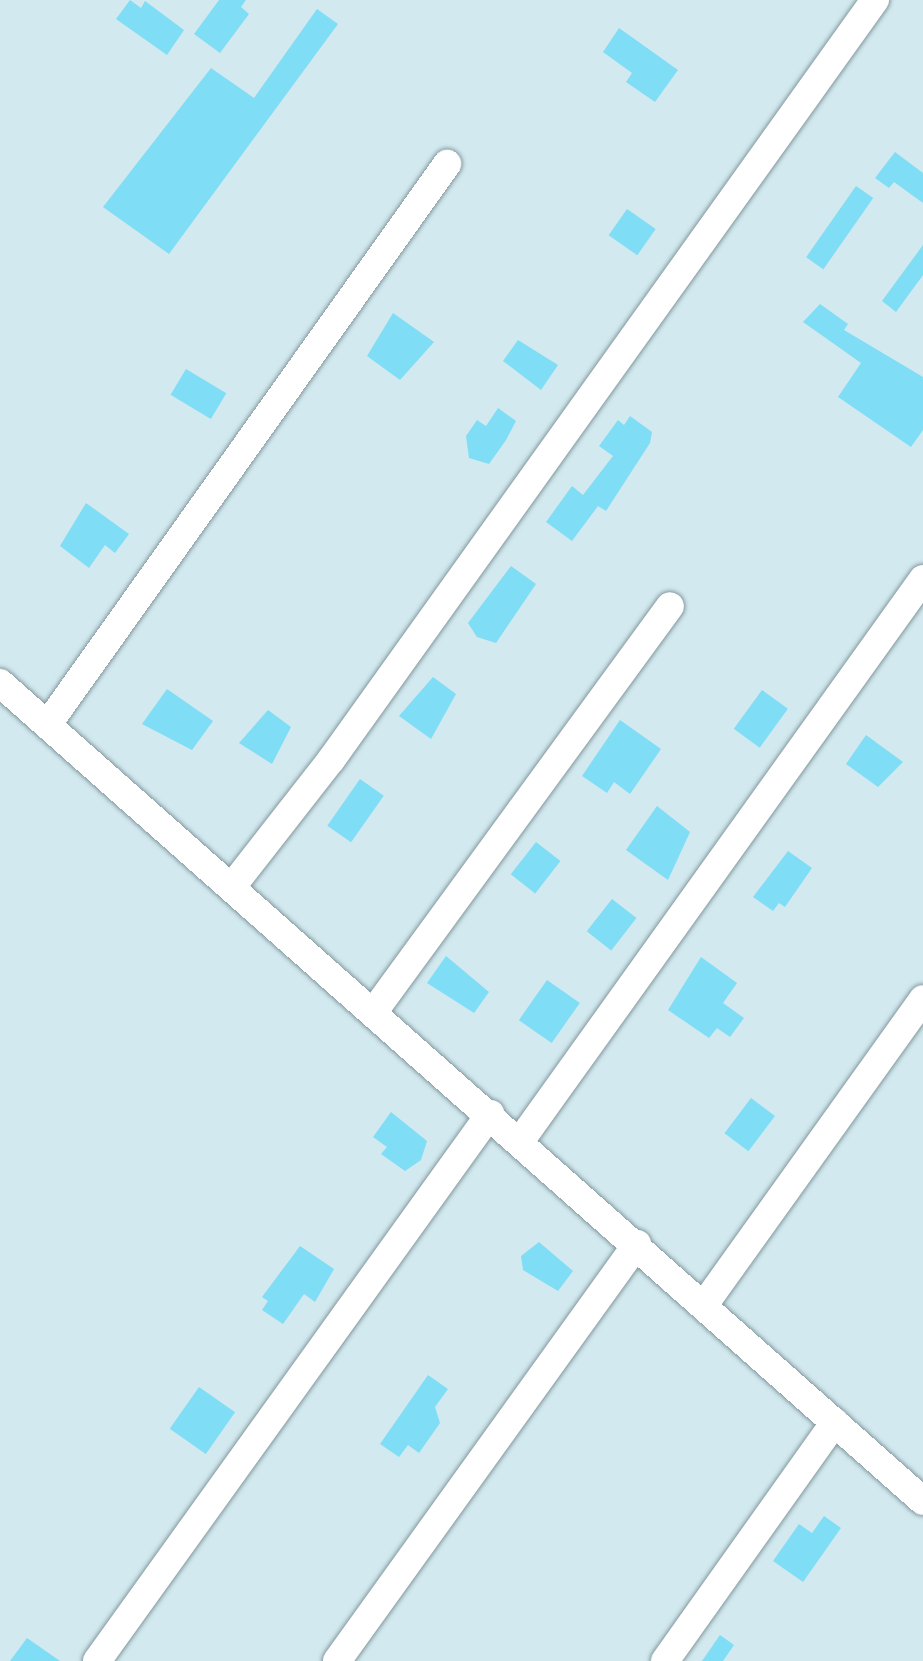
<!DOCTYPE html>
<html>
<head>
<meta charset="utf-8">
<style>
  body { margin:0 }
  #map { position:relative; width:923px; height:1661px; overflow:hidden; background:#d2e9ef; font-family:Merriweather,serif }
  div>[style] { position:absolute }
  .building>* { inset:0; background:#7fddf5; transform-origin:0 0 }
  .roads { filter:drop-shadow(0 0 2px #83989e) drop-shadow(0 0 2px #83989e) }
  .minor>* { height:28px; margin:-14px; padding:0 14px; transform-origin:14px; border-radius:14px; background:#fff }
  span { translate:-50% -50%; white-space:nowrap; text-align:center; line-height:1.15; -webkit-text-stroke:8px #fff; paint-order:stroke }
</style>
</head>
<body>
<div id="map">
  <div class="building">
    <i style="clip-path:polygon(130px 0,141px 8px,145px 1px,184px 30px,167px 55px,116px 19px)"></i>
    <i style="clip-path:polygon(219px 0,246px 0,241px 7px,249px 14px,220px 53px,194px 34px)"></i>
    <i style="clip-path:polygon(317px 9px,338px 24px,169px 254px,103px 207px,211px 68px,254px 98px)"></i>
    <i style="clip-path:polygon(619px 28px,678px 70px,655px 102px,626px 82px,632px 73px,603px 52px)"></i>
    <i style="clip-path:polygon(895px 152px,923px 173px,923px 203px,894px 182px,889px 188px,875px 178px)"></i>
    <i style="left:856px;top:186px;width:21px;height:87px;rotate:35deg"></i>
    <i style="left:627px;top:209px;width:35px;height:32px;rotate:35deg"></i>
    <i style="clip-path:polygon(923px 245px,923px 275px,896px 312px,882px 301px)"></i>
    <i style="clip-path:polygon(820px 304px,848px 324px,844px 330px,923px 377px,923px 430px,911px 447px,838px 397px,861px 363px,803px 322px)"></i>
    <i style="clip-path:polygon(393px 313px,434px 342px,400px 380px,367px 356px)"></i>
    <i style="clip-path:polygon(518px 340px,558px 365px,541px 390px,503px 361px)"></i>
    <i style="left:186px;top:369px;width:47px;height:30px;rotate:31deg"></i>
    <i style="clip-path:polygon(498px 408px,516px 421px,506px 440px,489px 464px,469px 458px,466px 436px,477px 420px,486px 426px)"></i>
    <i style="clip-path:polygon(630px 416px,652px 432px,650px 443px,606px 511px,598px 506px,572px 541px,546px 522px,572px 486px,583px 495px,613px 456px,599px 446px,618px 420px,624px 425px)"></i>
    <i style="clip-path:polygon(86px 503px,129px 534px,115px 553px,105px 545px,89px 568px,60px 546px)"></i>
    <i style="clip-path:polygon(511px 566px,536px 584px,496px 643px,477px 637px,468px 623px)"></i>
    <i style="clip-path:polygon(433px 677px,456px 694px,431px 739px,399px 716px)"></i>
    <i style="clip-path:polygon(167px 689px,213px 721px,192px 750px,142px 724px)"></i>
    <i style="left:762px;top:690px;width:32px;height:48px;rotate:36deg"></i>
    <i style="clip-path:polygon(268px 710px,291px 727px,272px 764px,239px 743px)"></i>
    <i style="clip-path:polygon(620px 720px,661px 749px,630px 794px,614px 782px,607px 793px,582px 776px)"></i>
    <i style="clip-path:polygon(866px 735px,903px 762px,878px 787px,846px 764px)"></i>
    <i style="left:360px;top:779px;width:29px;height:57px;rotate:35deg"></i>
    <i style="clip-path:polygon(657px 806px,690px 832px,668px 880px,626px 850px)"></i>
    <i style="left:536px;top:842px;width:31px;height:41px;rotate:38deg"></i>
    <i style="clip-path:polygon(788px 851px,812px 868px,785px 907px,779px 903px,773px 911px,753px 897px)"></i>
    <i style="left:612px;top:899px;width:31px;height:41px;rotate:38deg"></i>
    <i style="clip-path:polygon(446px 956px,489px 992px,474px 1013px,427px 983px)"></i>
    <i style="clip-path:polygon(701px 957px,737px 983px,723px 1003px,744px 1018px,730px 1037px,717px 1028px,709px 1038px,668px 1010px)"></i>
    <i style="left:547px;top:980px;width:40px;height:49px;rotate:35deg"></i>
    <i style="left:751px;top:1098px;width:30px;height:44px;rotate:37deg"></i>
    <i style="clip-path:polygon(391px 1112px,427px 1141px,421px 1160px,405px 1171px,381px 1154px,387px 1147px,373px 1137px)"></i>
    <i style="clip-path:polygon(539px 1242px,573px 1271px,558px 1291px,523px 1270px,521px 1256px)"></i>
    <i style="clip-path:polygon(300px 1246px,334px 1269px,315px 1302px,304px 1294px,283px 1324px,262px 1310px,268px 1301px,262px 1297px)"></i>
    <i style="clip-path:polygon(428px 1375px,448px 1389px,435px 1407px,440px 1423px,419px 1453px,408px 1445px,399px 1457px,380px 1444px)"></i>
    <i style="left:199px;top:1387px;width:44px;height:51px;rotate:35deg"></i>
    <i style="clip-path:polygon(824px 1516px,841px 1528px,803px 1582px,773px 1561px,799px 1524px,812px 1533px)"></i>
    <i style="clip-path:polygon(720px 1635px,734px 1645px,723px 1661px,702px 1661px)"></i>
    <i style="clip-path:polygon(27px 1638px,60px 1661px,10px 1661px)"></i>
  </div>
  <div class="roads">
    <div class="minor">
      <i style="left:0;top:683px;width:1233px;rotate:41.55deg"></i>
      <i style="left:48px;top:724px;width:688px;rotate:-54.53deg"></i>
      <i style="left:234px;top:884px;width:157px;rotate:-52deg"></i>
      <i style="left:331px;top:760px;width:935px;rotate:-54.41deg"></i>
      <i style="left:375px;top:1010px;width:500px;rotate:-53.86deg"></i>
      <i style="left:521px;top:1140px;width:690px;rotate:-54.38deg"></i>
      <i style="left:704px;top:1305px;width:376px;rotate:-54.4deg"></i>
      <i style="left:97px;top:1661px;width:674px;rotate:-54.3deg"></i>
      <i style="left:337px;top:1661px;width:514px;rotate:-54.27deg"></i>
      <i style="left:665px;top:1661px;width:293px;rotate:-54.6deg"></i>
    </div>
  </div>
</div>
</body>
</html>
